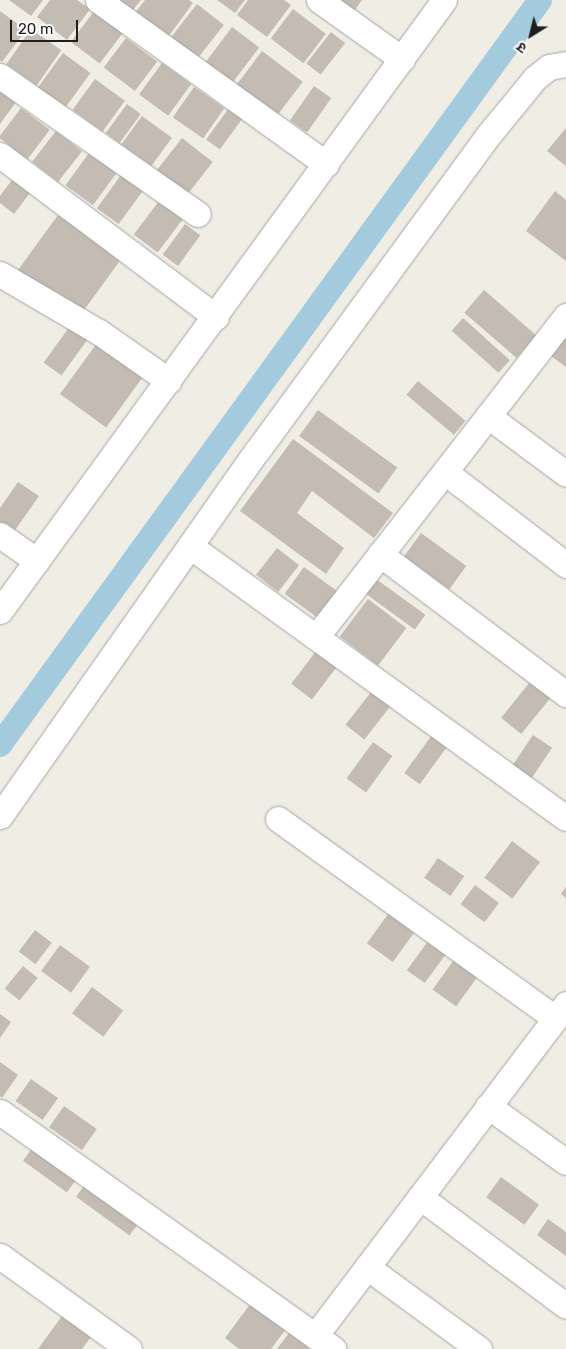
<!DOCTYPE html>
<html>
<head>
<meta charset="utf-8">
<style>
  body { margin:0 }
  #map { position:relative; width:566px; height:1349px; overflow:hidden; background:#efede4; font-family:Rubik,"Noto Sans Devanagari",sans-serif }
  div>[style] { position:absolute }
  .canal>* { height:24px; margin:-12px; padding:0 12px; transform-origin:12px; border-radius:12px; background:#a4cade }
  .building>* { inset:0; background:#c4bcb3; transform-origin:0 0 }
  .roads { filter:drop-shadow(0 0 1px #a5a5a5) drop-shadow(0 0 1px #a5a5a5) }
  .minor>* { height:25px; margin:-12.5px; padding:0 12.5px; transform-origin:12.5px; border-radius:12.5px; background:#fff }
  span { translate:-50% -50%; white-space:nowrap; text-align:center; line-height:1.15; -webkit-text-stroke:5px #fff; paint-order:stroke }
  .north { position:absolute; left:506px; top:10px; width:50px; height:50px; -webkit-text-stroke:4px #fff; paint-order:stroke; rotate:216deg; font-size:14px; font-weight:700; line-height:20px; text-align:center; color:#1e1e1e }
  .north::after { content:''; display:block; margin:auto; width:18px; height:22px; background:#1e1e1e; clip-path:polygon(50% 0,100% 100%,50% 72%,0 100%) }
  .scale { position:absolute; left:10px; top:20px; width:68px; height:22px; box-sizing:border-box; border:2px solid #1e1e1e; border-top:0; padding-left:6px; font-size:15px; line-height:18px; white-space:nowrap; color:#1e1e1e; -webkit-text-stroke:4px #fff; paint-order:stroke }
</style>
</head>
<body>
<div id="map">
  <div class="canal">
    <i style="left:0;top:745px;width:920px;rotate:-54.06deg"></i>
  </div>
  <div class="building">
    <i style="clip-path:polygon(9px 0,43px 0,31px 16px)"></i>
    <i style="clip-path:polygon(50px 0,77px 0,90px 9px,67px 40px,37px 17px)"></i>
    <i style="clip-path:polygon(117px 0,141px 0,132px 11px)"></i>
    <i style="clip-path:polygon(145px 0,189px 0,193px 3px,168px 37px,135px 13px)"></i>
    <i style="clip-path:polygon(217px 0,245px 0,235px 13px)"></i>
    <i style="clip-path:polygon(248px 0,284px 0,291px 5px,267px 37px,237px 15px)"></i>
    <i style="clip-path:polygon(339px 0,362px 0,354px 11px)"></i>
    <i style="left:197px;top:4px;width:34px;height:42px;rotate:38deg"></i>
    <i style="left:293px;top:9px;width:41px;height:37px;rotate:37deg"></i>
    <i style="left:95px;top:10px;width:36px;height:40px;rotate:37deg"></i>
    <i style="clip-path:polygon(0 11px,26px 30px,2px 62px,0 60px)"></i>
    <i style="left:232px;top:27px;width:34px;height:44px;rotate:37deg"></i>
    <i style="left:31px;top:29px;width:37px;height:43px;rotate:35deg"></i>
    <i style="left:331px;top:32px;width:18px;height:40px;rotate:38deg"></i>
    <i style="left:126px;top:38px;width:39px;height:37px;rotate:37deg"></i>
    <i style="left:262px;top:51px;width:51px;height:44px;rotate:37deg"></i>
    <i style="left:63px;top:53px;width:34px;height:43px;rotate:36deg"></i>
    <i style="left:162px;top:63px;width:36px;height:39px;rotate:36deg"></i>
    <i style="left:95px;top:79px;width:37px;height:38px;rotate:36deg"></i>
    <i style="left:314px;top:86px;width:21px;height:42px;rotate:35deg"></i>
    <i style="left:194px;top:87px;width:37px;height:37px;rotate:35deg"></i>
    <i style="clip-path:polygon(0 90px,16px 102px,0 124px)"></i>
    <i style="left:127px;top:104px;width:17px;height:36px;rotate:36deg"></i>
    <i style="left:21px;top:108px;width:36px;height:37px;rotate:37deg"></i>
    <i style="left:229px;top:108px;width:17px;height:39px;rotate:36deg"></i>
    <i style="left:142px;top:116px;width:37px;height:35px;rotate:36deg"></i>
    <i style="clip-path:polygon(566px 128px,566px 166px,547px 151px)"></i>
    <i style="left:56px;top:131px;width:33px;height:39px;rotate:38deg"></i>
    <i style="left:182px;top:138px;width:39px;height:44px;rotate:38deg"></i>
    <i style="left:89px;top:153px;width:34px;height:40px;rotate:36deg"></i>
    <i style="left:121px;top:175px;width:27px;height:41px;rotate:36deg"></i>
    <i style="clip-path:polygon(15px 176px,33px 189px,14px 214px,0 203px,0 196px)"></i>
    <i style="clip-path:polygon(555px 191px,566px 200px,566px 261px,526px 231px)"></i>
    <i style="left:159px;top:201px;width:30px;height:42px;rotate:37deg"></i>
    <i style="left:58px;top:215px;width:77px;height:69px;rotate:36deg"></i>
    <i style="left:185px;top:224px;width:19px;height:38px;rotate:36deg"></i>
    <i style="left:484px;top:290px;width:69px;height:30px;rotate:41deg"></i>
    <i style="left:463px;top:318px;width:63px;height:17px;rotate:42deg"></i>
    <i style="left:73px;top:322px;width:22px;height:50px;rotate:36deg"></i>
    <i style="clip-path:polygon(561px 336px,566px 339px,566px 367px,547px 353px)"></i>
    <i style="left:100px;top:339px;width:57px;height:68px;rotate:36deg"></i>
    <i style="left:418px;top:381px;width:62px;height:18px;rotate:40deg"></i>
    <i style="left:318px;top:410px;width:98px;height:32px;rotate:36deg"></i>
    <i style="clip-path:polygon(293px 439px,393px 513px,374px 538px,312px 491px,297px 513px,344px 548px,326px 574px,240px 511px)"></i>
    <i style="clip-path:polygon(18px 482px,39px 496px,13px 533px,0 524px,0 508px)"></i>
    <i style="left:421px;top:533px;width:56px;height:29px;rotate:36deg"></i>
    <i style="left:277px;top:548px;width:28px;height:34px;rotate:38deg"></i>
    <i style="left:304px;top:567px;width:42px;height:33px;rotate:36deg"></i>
    <i style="left:376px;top:579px;width:61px;height:18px;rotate:36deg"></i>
    <i style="left:368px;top:599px;width:48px;height:47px;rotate:37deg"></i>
    <i style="left:319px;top:647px;width:26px;height:46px;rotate:37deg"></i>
    <i style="left:530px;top:682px;width:26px;height:46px;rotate:39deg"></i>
    <i style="left:375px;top:687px;width:24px;height:48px;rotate:38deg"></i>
    <i style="left:432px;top:735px;width:19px;height:47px;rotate:36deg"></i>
    <i style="left:533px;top:735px;width:23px;height:42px;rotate:34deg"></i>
    <i style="left:373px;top:742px;width:24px;height:45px;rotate:36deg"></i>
    <i style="left:512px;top:841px;width:35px;height:46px;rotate:37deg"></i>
    <i style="left:438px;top:858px;width:32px;height:24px;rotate:35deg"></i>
    <i style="left:475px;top:885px;width:30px;height:24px;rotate:37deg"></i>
    <i style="clip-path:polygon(566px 887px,566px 898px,561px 894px)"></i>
    <i style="left:391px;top:910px;width:32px;height:41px;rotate:36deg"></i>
    <i style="left:35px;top:930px;width:21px;height:27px;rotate:37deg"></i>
    <i style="left:431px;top:937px;width:22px;height:41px;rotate:36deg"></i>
    <i style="left:60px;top:945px;width:37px;height:32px;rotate:36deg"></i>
    <i style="left:459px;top:953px;width:29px;height:45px;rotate:36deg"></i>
    <i style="left:23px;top:966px;width:19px;height:29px;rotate:39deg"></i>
    <i style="left:92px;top:987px;width:39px;height:33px;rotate:37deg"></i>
    <i style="clip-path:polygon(0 1014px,11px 1022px,0 1038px)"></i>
    <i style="clip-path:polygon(0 1062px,18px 1075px,2px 1098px,0 1096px)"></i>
    <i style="left:31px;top:1079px;width:33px;height:27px;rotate:35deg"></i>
    <i style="left:64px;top:1106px;width:40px;height:26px;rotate:35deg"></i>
    <i style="left:36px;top:1143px;width:54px;height:22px;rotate:36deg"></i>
    <i style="left:501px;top:1177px;width:47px;height:25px;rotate:36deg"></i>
    <i style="left:89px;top:1179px;width:66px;height:22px;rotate:36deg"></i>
    <i style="clip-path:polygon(548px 1219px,566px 1232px,566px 1256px,537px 1235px)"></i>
    <i style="clip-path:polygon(254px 1299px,289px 1325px,271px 1349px,239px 1349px,225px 1338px)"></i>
    <i style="clip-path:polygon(62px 1316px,91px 1337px,82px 1349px,38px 1349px)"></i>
    <i style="clip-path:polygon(289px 1333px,310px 1349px,277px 1349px)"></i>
  </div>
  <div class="roads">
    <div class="minor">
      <i style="left:98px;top:0;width:281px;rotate:35.7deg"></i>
      <i style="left:319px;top:0;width:102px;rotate:35.4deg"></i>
      <i style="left:0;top:76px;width:241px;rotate:34.9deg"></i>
      <i style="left:0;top:155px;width:270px;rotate:36.9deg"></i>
      <i style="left:0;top:274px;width:115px;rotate:30.4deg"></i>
      <i style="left:99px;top:332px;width:85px;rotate:35deg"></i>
      <i style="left:488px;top:416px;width:97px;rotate:36.6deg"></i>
      <i style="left:445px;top:472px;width:153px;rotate:37.5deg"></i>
      <i style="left:0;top:535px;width:45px;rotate:35.1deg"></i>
      <i style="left:190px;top:546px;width:464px;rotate:35.9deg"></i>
      <i style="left:380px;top:554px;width:233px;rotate:37deg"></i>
      <i style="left:0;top:611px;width:755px;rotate:-53.99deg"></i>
      <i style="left:316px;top:637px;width:407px;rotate:-52.1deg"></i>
      <i style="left:0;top:816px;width:446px;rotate:-54.9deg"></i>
      <i style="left:257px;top:451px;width:394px;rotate:-53.8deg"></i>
      <i style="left:490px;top:133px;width:71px;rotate:-50.7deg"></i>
      <i style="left:535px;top:78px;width:18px;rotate:-38deg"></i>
      <i style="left:549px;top:67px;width:17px;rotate:-10deg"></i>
      <i style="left:278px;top:819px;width:341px;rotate:35.7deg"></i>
      <i style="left:488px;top:1106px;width:96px;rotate:35.7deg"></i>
      <i style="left:0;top:1112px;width:409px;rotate:35.4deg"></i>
      <i style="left:420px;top:1197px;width:182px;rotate:36.7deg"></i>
      <i style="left:0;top:1256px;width:159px;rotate:35.8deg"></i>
      <i style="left:367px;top:1267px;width:139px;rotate:36.2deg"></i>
      <i style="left:315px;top:1336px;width:416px;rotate:-52.9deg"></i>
    </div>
  </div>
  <div class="north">उ</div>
  <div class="scale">20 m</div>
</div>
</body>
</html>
